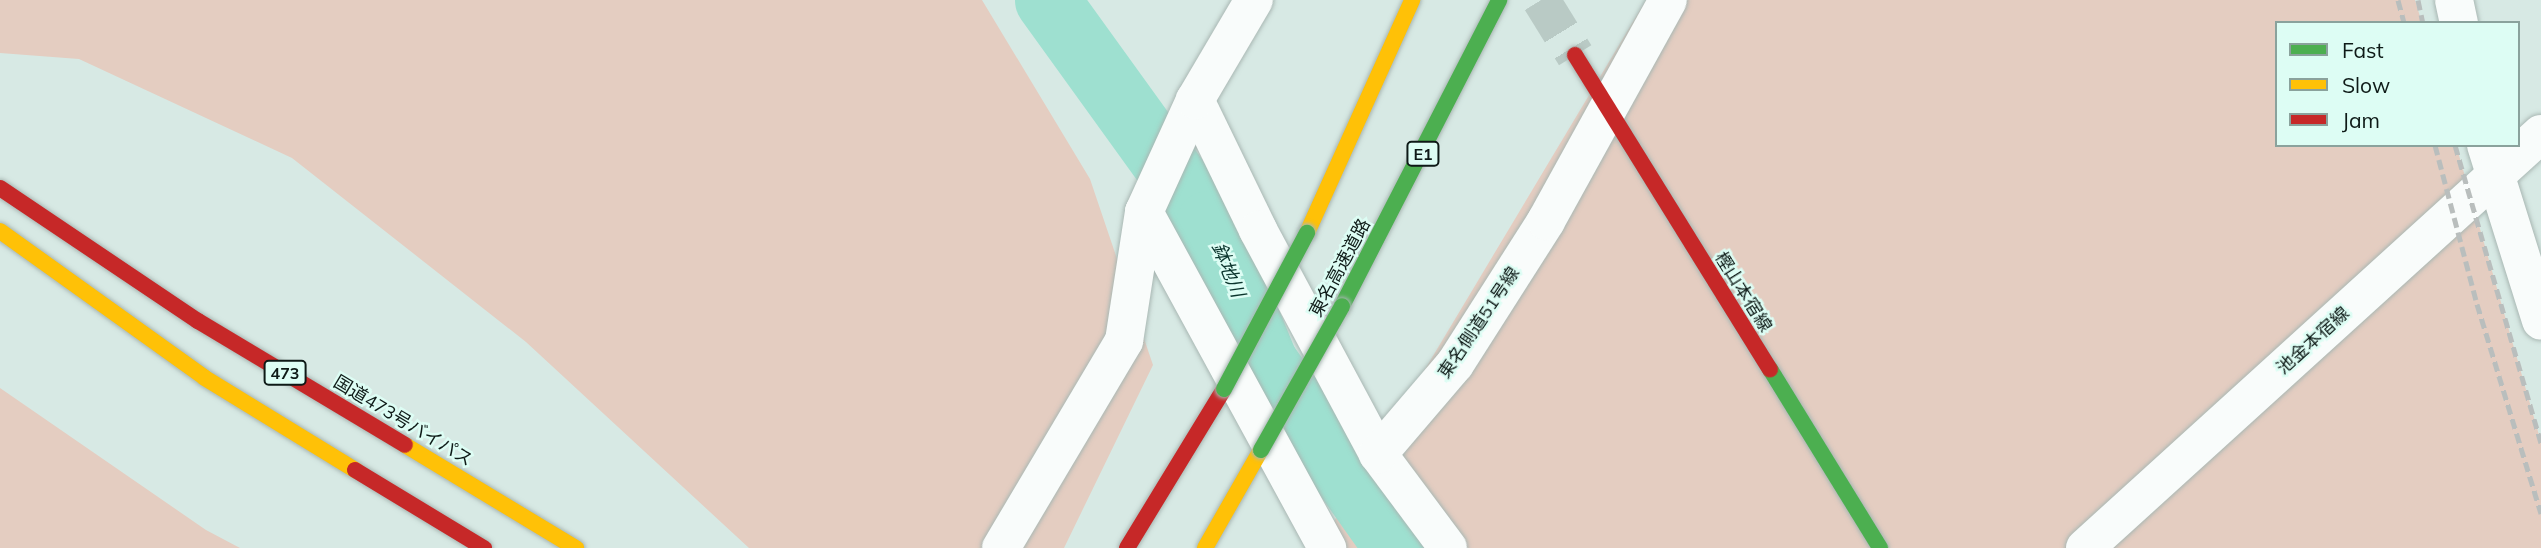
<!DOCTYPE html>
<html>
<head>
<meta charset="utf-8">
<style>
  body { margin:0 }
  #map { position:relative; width:2541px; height:548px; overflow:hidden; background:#d7e9e4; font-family:Mulish,"Noto Sans JP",sans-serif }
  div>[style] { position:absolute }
  .green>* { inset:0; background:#e4cdc1 }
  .river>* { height:65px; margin:-32.5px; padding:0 32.5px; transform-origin:32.5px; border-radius:32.5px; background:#9ee0d0 }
  .secondary-tunnel>* { height:38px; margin-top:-19px; transform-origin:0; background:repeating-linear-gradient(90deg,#b9cac5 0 38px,transparent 0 57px) }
  .roads { filter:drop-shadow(0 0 2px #a9b7b3) drop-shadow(0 0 2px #a9b7b3) }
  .street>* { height:38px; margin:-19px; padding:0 19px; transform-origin:19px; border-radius:19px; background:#f9fcfb }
  .fast>* { height:16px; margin:-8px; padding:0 8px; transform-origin:8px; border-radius:8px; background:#4caf50 }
  .slow>* { height:16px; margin:-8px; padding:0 8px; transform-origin:8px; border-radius:8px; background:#ffc107 }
  .jam>* { height:16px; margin:-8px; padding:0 8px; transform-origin:8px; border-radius:8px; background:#c62828 }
  .rail>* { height:5px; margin-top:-2.5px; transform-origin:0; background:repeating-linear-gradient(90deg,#b9bebd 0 10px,transparent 0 15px) }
  .bridges { filter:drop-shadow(0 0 2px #a9b7b3) drop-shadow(0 0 2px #a9b7b3) }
  .fast-bridge>* { height:16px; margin:-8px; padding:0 8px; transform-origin:8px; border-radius:8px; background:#4caf50 }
  span { translate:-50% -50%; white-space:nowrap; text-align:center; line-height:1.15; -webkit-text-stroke:5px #ddfdf4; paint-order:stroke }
  .shield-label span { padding:2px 5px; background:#ddfdf4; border:2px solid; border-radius:5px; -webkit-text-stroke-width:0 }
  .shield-label { font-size:16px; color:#0e1a17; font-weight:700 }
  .street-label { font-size:18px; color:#0e1a17 }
  .water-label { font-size:19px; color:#0b352d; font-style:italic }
  .legend { position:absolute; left:2275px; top:21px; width:245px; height:126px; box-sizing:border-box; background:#ddfdf4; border:2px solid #8aa29c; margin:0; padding:9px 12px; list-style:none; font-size:21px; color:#0e1a17 }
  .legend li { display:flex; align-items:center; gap:14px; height:35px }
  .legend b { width:35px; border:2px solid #8aa29c }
</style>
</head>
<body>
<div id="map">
  <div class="green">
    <i style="clip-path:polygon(0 0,982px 0,1090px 179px,1153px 365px,1064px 548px,749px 548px,526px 342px,292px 158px,79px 59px,0 53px)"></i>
    <i style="clip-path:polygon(1646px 0,2415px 0,2422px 23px,2277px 23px,2277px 145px,2456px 145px,2541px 442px,2541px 548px,1318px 548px)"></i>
    <i style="clip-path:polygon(0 388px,206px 530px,240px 548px,0 548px)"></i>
  </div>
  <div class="river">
    <i style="left:1047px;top:0;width:275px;rotate:54.2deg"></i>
    <i style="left:1208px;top:223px;width:150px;rotate:67.7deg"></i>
    <i style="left:1265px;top:362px;width:228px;rotate:54.6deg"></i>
  </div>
  <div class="secondary-tunnel">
    <i style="left:1541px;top:0;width:65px;rotate:58.3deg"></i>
  </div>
  <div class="roads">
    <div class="street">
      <i style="left:2454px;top:0;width:24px;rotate:78deg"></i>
      <i style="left:1195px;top:100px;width:144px;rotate:64.1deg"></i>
      <i style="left:1258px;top:230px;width:254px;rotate:61.8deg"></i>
      <i style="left:1378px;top:454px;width:117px;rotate:53.3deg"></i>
      <i style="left:2486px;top:145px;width:184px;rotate:72.6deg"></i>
      <i style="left:1144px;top:212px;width:383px;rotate:61.4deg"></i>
      <i style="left:1378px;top:454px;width:118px;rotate:-49.5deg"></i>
      <i style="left:1455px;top:364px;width:169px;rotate:-57.5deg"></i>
      <i style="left:1546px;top:221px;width:252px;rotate:-61.1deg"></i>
      <i style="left:1001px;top:548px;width:241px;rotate:-59.3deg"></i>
      <i style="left:1124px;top:341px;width:131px;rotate:-81.2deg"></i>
      <i style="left:1144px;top:212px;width:123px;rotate:-65.5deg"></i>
      <i style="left:1195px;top:100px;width:116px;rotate:-59.5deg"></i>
      <i style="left:2085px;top:548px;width:616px;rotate:-42.24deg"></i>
    </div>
    <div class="fast">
      <i style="left:1342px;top:306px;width:344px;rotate:-62.8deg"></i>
      <i style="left:1770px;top:369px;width:210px;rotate:58.4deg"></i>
    </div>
    <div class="slow">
      <i style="left:0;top:231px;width:252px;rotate:35.6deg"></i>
      <i style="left:205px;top:378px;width:176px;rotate:31.5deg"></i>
      <i style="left:1307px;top:233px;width:256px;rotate:-65.7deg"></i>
      <i style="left:405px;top:445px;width:200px;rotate:31.1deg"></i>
      <i style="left:1205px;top:548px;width:113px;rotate:-60.3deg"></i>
    </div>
    <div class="jam">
      <i style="left:1575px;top:55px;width:370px;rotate:58.2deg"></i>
      <i style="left:0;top:188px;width:239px;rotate:33.9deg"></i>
      <i style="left:198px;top:321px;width:241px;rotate:30.9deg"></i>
      <i style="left:355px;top:470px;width:151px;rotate:31.2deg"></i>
      <i style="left:1127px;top:548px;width:186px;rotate:-58.6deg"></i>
    </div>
  </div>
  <div class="rail">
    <i style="left:2398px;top:0;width:24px;rotate:75deg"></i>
    <i style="left:2418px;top:0;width:24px;rotate:78deg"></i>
    <i style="left:2435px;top:145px;width:164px;rotate:75.2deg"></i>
    <i style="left:2477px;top:304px;width:219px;rotate:73deg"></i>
    <i style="left:2455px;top:145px;width:310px;rotate:73.9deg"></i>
  </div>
  <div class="bridges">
    <div class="fast-bridge">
      <i style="left:1224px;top:389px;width:177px;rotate:-62deg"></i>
      <i style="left:1261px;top:450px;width:165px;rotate:-60.6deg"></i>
    </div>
  </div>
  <div class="shield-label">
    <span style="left:1423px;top:154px">E1</span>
    <span style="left:285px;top:373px">473</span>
  </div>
  <div class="street-label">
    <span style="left:1340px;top:268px;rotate:-62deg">東名高速道路</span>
    <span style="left:1743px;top:292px;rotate:58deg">樫山本宿線</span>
    <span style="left:1479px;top:323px;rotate:-56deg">東名側道51号線</span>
    <span style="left:2313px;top:341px;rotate:-42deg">池金本宿線</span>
    <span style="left:403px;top:421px;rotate:31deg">国道473号バイパス</span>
  </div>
  <div class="water-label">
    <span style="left:1228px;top:270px;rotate:68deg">鉢地川</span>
  </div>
  <ul class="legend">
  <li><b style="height:9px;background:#4caf50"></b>Fast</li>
  <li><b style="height:9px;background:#ffc107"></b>Slow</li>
  <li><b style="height:9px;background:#c62828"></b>Jam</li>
  </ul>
</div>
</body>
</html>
